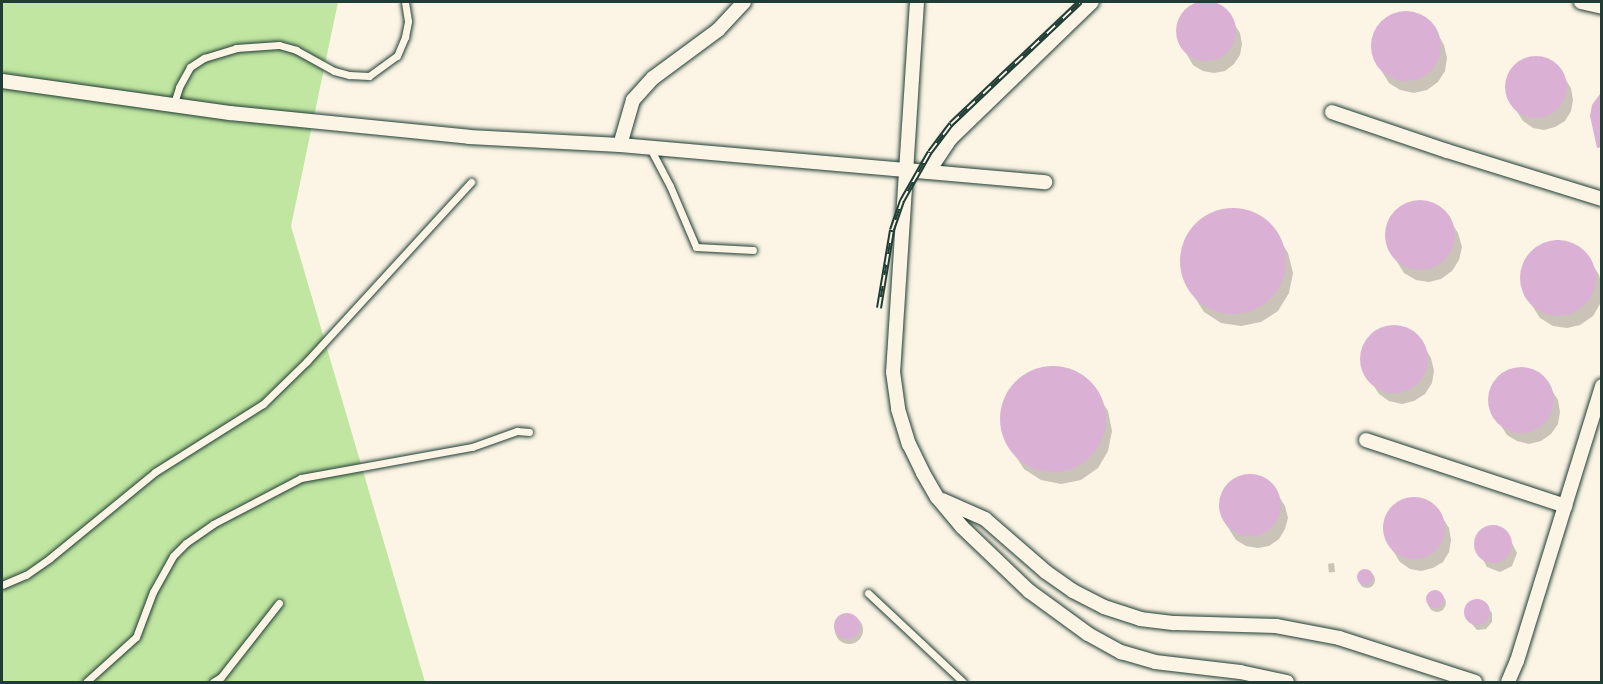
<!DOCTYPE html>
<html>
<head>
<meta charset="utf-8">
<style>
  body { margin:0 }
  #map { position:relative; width:1603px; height:684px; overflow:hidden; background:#fcf5e5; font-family:Dekko,sans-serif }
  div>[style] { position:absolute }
  .green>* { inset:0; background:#c0e6a1 }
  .shadow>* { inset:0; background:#0003; transform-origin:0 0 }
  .round { border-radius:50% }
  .building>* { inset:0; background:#dab0d5 }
  .roads { filter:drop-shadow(0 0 2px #1f3d34) drop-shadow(0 0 2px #1f3d34) }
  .service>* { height:7px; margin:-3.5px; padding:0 3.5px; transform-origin:3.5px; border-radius:3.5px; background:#fcf5e5 }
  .minor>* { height:14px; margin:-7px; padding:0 7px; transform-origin:7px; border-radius:7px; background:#fcf5e5 }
  .rail>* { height:6px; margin-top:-3px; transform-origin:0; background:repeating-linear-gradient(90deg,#fcf5e5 0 11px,#1f3d34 0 22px); box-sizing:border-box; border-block:2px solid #1f3d34 }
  span { translate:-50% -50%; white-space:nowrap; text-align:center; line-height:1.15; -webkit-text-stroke:6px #fcf5e5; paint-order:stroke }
  .frame { position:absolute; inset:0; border:3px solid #1f3d34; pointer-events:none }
</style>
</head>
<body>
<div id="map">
  <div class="green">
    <i style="clip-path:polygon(2px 2px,338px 2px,291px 226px,425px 682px,2px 682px)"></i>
  </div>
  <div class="shadow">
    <i style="clip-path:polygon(1206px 2px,1217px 5px,1226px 11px,1240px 33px,1242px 44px,1240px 55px,1234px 64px,1225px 71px,1214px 73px,1203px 71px,1193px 65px,1180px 43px,1177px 32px,1179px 21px,1185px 11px,1195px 5px)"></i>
    <i style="clip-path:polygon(1405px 12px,1418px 14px,1430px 21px,1444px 45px,1447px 58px,1445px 71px,1438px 82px,1427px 90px,1414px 93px,1400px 90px,1389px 83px,1374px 59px,1372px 46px,1374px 33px,1381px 22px,1392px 14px)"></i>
    <i style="clip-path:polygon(1536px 58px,1547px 60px,1557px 66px,1571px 88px,1573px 100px,1571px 111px,1565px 121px,1555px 127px,1544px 130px,1533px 128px,1523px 121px,1509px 99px,1507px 88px,1509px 76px,1515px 67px,1525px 60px)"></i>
    <i style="clip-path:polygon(1419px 201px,1432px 203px,1443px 210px,1458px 233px,1462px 247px,1459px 260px,1452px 271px,1441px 279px,1429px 282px,1416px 280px,1404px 273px,1389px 249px,1386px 236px,1388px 224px,1395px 212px,1406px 204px)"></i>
    <i style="clip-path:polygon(1232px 209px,1252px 213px,1270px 224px,1288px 253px,1293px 273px,1289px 293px,1278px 311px,1261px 322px,1241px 326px,1221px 323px,1204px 312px,1185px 282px,1181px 262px,1185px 242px,1196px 225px,1212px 213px)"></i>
    <i style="clip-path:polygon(1557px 240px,1571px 243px,1584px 251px,1599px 275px,1602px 285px,1600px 304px,1593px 316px,1580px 325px,1567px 328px,1553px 326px,1540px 318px,1524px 293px,1521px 279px,1523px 265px,1531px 252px,1542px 244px)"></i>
    <i style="clip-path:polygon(1394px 326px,1406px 328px,1417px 335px,1431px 358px,1434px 371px,1432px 383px,1425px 394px,1414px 401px,1402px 404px,1389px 401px,1379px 394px,1364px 371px,1362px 359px,1364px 346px,1371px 336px,1381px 329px)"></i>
    <i style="clip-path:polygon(1052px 368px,1072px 371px,1089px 382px,1108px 411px,1112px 431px,1108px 451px,1098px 468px,1081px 480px,1061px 484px,1041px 480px,1024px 469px,1005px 440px,1001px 420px,1005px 400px,1016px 383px,1032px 372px)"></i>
    <i style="clip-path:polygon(1521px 368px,1533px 370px,1543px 377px,1558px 400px,1560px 412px,1558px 424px,1551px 434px,1541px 441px,1529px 444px,1517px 441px,1507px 435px,1492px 412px,1490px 400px,1492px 388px,1499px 378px,1509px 371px)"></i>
    <i style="clip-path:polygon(1249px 475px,1261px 477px,1271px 484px,1285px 506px,1288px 518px,1285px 529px,1279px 539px,1269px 546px,1258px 548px,1246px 546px,1236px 540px,1222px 518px,1220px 506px,1222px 494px,1228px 484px,1238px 478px)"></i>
    <i style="clip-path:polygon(1413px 498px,1425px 500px,1435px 506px,1449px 528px,1451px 540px,1449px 552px,1443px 562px,1433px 568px,1421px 571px,1410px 569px,1400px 562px,1386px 540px,1383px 528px,1385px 517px,1392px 507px,1402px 500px)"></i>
    <i style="clip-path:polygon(1493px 526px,1506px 531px,1517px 553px,1512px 566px,1500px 572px,1487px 567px,1475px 545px,1480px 532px)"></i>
    <i style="left:1334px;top:563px;width:9px;height:6px;rotate:84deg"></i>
    <i class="round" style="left:1359px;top:572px;width:16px;height:16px"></i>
    <i class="round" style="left:1428px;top:594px;width:18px;height:18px"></i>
    <i style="clip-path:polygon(1481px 600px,1492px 613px,1492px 622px,1486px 629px,1477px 630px,1466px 617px,1466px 608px,1472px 601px)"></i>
    <i class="round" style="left:835px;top:616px;width:28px;height:28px"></i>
  </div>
  <div class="building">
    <i class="round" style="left:1176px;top:1px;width:60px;height:60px"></i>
    <i class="round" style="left:1371px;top:11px;width:70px;height:70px"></i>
    <i class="round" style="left:1505px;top:56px;width:62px;height:62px"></i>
    <i style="clip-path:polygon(1602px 91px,1602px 147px,1597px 148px,1590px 116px,1592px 105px)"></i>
    <i class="round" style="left:1385px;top:200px;width:70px;height:70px"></i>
    <i class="round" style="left:1180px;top:208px;width:106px;height:106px"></i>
    <i class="round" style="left:1520px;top:240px;width:76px;height:76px"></i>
    <i class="round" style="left:1360px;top:325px;width:68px;height:68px"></i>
    <i class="round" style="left:1000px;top:366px;width:106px;height:106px"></i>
    <i class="round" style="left:1488px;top:367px;width:66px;height:66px"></i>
    <i class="round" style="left:1219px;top:474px;width:62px;height:62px"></i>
    <i class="round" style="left:1383px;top:497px;width:62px;height:62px"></i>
    <i class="round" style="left:1474px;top:525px;width:38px;height:38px"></i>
    <i class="round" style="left:1357px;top:569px;width:16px;height:16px"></i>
    <i class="round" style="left:1426px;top:590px;width:18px;height:18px"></i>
    <i class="round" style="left:1464px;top:599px;width:26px;height:26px"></i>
    <i class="round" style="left:834px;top:613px;width:26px;height:26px"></i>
  </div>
  <div class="roads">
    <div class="service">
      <i style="left:173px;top:106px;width:20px;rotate:-72deg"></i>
      <i style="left:179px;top:87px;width:23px;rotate:-61deg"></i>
      <i style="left:190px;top:67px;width:17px;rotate:-33deg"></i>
      <i style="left:204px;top:58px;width:34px;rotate:-17deg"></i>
      <i style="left:236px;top:48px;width:43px;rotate:-4deg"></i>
      <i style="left:279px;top:45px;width:18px;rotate:16deg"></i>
      <i style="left:296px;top:50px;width:43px;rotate:28.9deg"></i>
      <i style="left:334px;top:71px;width:16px;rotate:15deg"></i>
      <i style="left:349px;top:75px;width:20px;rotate:3deg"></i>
      <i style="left:369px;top:76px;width:34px;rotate:-36deg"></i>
      <i style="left:397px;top:56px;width:21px;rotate:-67deg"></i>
      <i style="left:405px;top:37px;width:16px;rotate:-79deg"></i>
      <i style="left:408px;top:21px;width:19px;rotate:-99deg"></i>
      <i style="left:650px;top:148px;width:43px;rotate:62.2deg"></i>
      <i style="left:670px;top:186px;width:66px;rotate:66.9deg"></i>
      <i style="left:696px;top:247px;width:57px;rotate:3deg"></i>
      <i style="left:2px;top:585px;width:26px;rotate:-23deg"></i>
      <i style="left:26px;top:575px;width:29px;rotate:-35deg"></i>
      <i style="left:50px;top:558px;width:136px;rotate:-39.3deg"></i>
      <i style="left:155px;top:472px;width:128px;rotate:-32.2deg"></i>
      <i style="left:263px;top:404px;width:62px;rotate:-44.3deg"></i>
      <i style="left:307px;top:361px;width:243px;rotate:-47.5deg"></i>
      <i style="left:868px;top:593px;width:130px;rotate:43.1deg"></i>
      <i style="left:86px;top:682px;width:67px;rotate:-42deg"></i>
      <i style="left:136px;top:637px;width:48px;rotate:-69.3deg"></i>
      <i style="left:153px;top:592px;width:41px;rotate:-60.9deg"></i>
      <i style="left:173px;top:556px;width:18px;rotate:-45deg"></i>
      <i style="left:186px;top:543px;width:33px;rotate:-35deg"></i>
      <i style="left:213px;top:524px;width:99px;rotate:-27.6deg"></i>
      <i style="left:301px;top:478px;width:174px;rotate:-10.3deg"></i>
      <i style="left:472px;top:447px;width:48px;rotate:-19.6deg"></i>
      <i style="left:517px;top:431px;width:12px;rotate:5deg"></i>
      <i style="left:213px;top:682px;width:9px;rotate:-32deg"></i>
      <i style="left:221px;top:677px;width:94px;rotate:-51.9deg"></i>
    </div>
    <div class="minor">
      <i style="left:917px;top:2px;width:371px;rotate:93.7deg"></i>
      <i style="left:893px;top:372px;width:37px;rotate:82deg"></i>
      <i style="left:898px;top:409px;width:37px;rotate:73deg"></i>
      <i style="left:909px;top:444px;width:32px;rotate:64deg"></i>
      <i style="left:923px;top:473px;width:28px;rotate:60deg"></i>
      <i style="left:937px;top:497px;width:39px;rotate:50deg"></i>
      <i style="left:962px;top:527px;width:93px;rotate:43.7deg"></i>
      <i style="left:1029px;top:591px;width:73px;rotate:36.1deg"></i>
      <i style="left:1088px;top:634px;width:38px;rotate:29deg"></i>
      <i style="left:1121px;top:652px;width:35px;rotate:16deg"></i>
      <i style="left:1155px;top:662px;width:86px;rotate:6.7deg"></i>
      <i style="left:1240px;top:672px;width:48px;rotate:12deg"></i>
      <i style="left:1581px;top:2px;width:22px;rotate:13deg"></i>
      <i style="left:2px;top:81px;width:230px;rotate:8deg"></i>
      <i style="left:230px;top:113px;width:240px;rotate:5.7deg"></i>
      <i style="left:469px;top:137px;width:151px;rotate:3deg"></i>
      <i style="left:620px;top:145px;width:427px;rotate:5deg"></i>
      <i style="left:1332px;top:112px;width:121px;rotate:18.7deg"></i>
      <i style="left:1447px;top:151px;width:162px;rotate:17.2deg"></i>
      <i style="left:620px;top:145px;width:47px;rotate:-73.9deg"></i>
      <i style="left:633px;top:100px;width:30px;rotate:-48deg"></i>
      <i style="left:653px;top:78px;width:81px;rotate:-36.4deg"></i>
      <i style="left:718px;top:30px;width:38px;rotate:-47deg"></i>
      <i style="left:928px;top:172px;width:40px;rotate:-56deg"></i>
      <i style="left:950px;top:139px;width:197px;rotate:-44deg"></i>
      <i style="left:1366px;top:440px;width:210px;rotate:18.3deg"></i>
      <i style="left:942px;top:500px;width:47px;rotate:23.8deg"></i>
      <i style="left:985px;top:519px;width:81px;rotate:41deg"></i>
      <i style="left:1046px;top:572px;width:33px;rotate:35deg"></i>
      <i style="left:1073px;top:591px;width:35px;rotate:27deg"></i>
      <i style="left:1104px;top:607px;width:38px;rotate:18deg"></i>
      <i style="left:1140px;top:619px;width:35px;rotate:7deg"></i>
      <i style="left:1175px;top:623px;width:101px;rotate:1.7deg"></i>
      <i style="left:1276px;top:626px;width:64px;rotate:10.8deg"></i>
      <i style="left:1339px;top:638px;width:143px;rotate:17.9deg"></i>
      <i style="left:1508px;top:682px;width:23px;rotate:-67deg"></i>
      <i style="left:1517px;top:661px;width:288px;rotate:-72.8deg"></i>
    </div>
  </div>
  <div class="rail">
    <i style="left:879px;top:308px;width:79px;rotate:-80.5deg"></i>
    <i style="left:892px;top:230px;width:31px;rotate:-71deg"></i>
    <i style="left:902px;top:201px;width:56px;rotate:-60.3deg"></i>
    <i style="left:930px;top:152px;width:35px;rotate:-53deg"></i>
    <i style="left:951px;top:124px;width:178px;rotate:-43.4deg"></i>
  </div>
  <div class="frame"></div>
</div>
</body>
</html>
